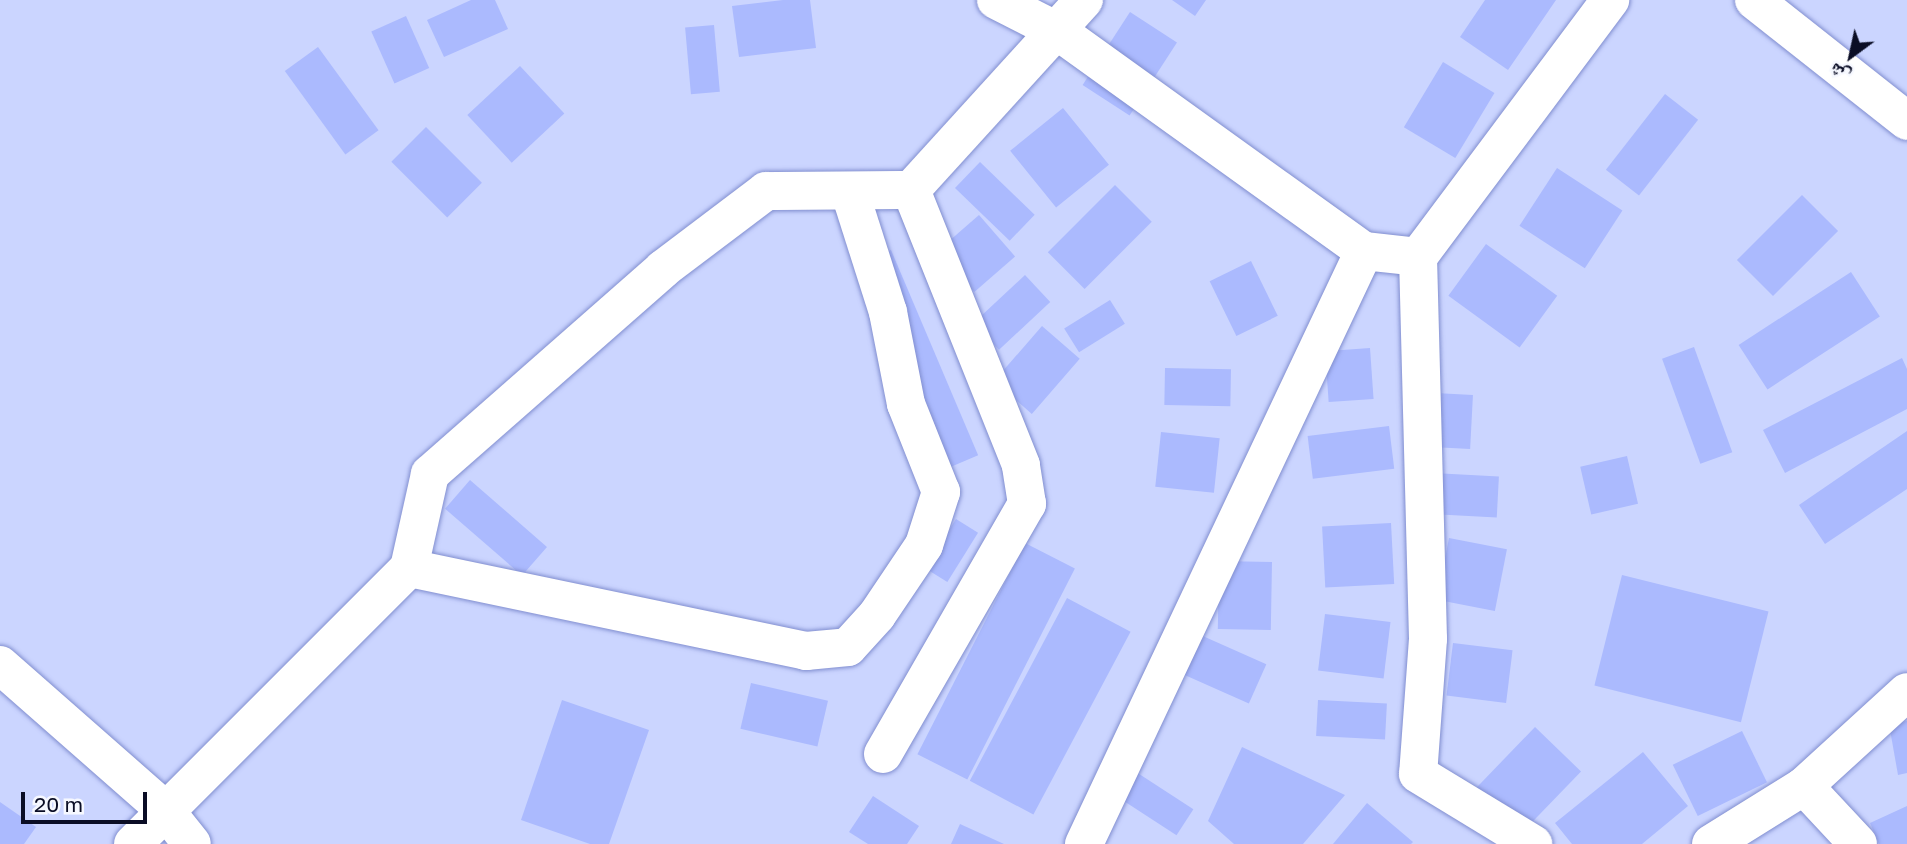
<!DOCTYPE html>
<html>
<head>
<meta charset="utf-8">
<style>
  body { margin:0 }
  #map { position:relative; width:1907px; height:844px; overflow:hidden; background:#cbd5ff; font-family:"Golos Text","Noto Naskh Arabic",sans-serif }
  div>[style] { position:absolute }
  .building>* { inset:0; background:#abbafe; transform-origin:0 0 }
  .roads { filter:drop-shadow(0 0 2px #818ed0) drop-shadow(0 0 2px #818ed0) }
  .minor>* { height:38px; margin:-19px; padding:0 19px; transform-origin:19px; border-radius:19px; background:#fff }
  span { translate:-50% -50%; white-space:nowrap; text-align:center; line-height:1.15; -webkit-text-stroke:5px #f6f8ff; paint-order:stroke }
  .north { position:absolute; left:1816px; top:21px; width:70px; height:70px; -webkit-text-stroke:5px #f6f8ff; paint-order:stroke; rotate:213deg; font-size:19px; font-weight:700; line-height:28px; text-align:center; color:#0a0d25 }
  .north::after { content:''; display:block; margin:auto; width:24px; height:32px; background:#0a0d25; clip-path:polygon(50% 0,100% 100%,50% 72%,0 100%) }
  .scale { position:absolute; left:21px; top:792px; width:126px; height:32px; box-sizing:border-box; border:4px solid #0a0d25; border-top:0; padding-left:9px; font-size:21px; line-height:24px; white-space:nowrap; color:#0a0d25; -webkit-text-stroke:5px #f6f8ff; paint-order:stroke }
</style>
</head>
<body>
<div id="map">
  <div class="building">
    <i style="clip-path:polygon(471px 0,495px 0,508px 29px,444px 57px,427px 20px)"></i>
    <i style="clip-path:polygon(783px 0,810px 0,816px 48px,739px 57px,732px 6px)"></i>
    <i style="clip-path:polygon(1172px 0,1206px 0,1195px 16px)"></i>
    <i style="clip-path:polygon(1485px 0,1556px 0,1508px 70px,1460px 37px)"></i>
    <i style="left:1130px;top:12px;width:56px;height:87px;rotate:33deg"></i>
    <i style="left:406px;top:16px;width:57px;height:38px;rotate:66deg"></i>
    <i style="left:714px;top:25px;width:67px;height:29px;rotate:85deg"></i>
    <i style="left:318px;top:47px;width:103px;height:41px;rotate:54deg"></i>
    <i style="left:1443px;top:62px;width:60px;height:76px;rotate:31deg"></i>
    <i style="left:520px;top:66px;width:65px;height:72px;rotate:47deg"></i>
    <i style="left:1665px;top:94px;width:42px;height:96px;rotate:38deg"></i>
    <i style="left:1063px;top:108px;width:73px;height:68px;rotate:51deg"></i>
    <i style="left:426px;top:127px;width:79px;height:49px;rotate:45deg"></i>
    <i style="left:980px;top:162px;width:76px;height:36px;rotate:44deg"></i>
    <i style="left:1557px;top:168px;width:78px;height:69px;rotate:33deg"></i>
    <i style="left:1115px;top:185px;width:52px;height:95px;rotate:45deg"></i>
    <i style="left:1802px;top:195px;width:51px;height:92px;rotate:45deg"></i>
    <i style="left:979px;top:215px;width:55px;height:54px;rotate:49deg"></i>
    <i style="left:1486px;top:244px;width:88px;height:64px;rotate:36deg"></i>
    <i style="left:891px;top:250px;width:223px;height:39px;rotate:67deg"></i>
    <i style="left:1251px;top:261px;width:61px;height:46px;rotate:64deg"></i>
    <i style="left:1851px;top:272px;width:53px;height:134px;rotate:57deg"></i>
    <i style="left:1025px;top:275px;width:37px;height:70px;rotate:47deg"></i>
    <i style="left:1110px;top:300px;width:28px;height:54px;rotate:58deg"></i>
    <i style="left:1042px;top:326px;width:50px;height:73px;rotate:41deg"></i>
    <i style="left:1694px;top:347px;width:112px;height:34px;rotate:70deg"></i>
    <i style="left:1370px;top:348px;width:51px;height:45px;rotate:86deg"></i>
    <i style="clip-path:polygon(1902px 358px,1907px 369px,1907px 409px,1785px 473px,1763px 430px)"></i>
    <i style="left:1165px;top:368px;width:66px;height:37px;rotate:1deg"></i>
    <i style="left:1435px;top:393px;width:38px;height:54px;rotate:3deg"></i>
    <i style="left:1389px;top:426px;width:43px;height:82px;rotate:83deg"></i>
    <i style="clip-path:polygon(1907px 431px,1907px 489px,1825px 544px,1799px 505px)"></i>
    <i style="left:1161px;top:432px;width:59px;height:55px;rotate:6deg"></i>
    <i style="left:1627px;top:456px;width:49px;height:48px;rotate:77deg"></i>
    <i style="left:1433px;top:473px;width:66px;height:41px;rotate:3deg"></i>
    <i style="left:470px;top:480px;width:102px;height:38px;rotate:41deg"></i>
    <i style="left:956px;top:519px;width:26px;height:58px;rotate:32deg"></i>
    <i style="left:1391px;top:523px;width:61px;height:69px;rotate:87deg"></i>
    <i style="left:1449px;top:538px;width:59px;height:63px;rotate:11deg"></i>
    <i style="left:1025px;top:543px;width:56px;height:237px;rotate:27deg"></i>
    <i style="left:1219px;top:561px;width:53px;height:68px;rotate:1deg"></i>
    <i style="left:1622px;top:575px;width:151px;height:114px;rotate:14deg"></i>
    <i style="left:1067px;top:598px;width:72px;height:207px;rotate:28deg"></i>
    <i style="left:1325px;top:614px;width:66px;height:57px;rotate:7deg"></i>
    <i style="left:1196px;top:633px;width:77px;height:43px;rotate:24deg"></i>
    <i style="left:1453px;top:643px;width:60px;height:53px;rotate:7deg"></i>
    <i style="left:751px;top:683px;width:79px;height:47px;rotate:13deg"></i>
    <i style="clip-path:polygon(562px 700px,649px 730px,609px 844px,590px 844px,521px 820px)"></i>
    <i style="left:1318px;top:700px;width:69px;height:36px;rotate:3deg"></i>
    <i style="clip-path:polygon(1907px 721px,1907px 773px,1898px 775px,1889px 724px)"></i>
    <i style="left:1535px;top:727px;width:64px;height:84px;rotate:44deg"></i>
    <i style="left:1742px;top:731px;width:57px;height:77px;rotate:64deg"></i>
    <i style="clip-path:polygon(1242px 747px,1345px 795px,1303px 844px,1234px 844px,1208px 821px)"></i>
    <i style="clip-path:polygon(1643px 752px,1688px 806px,1642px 844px,1572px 844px,1555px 823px)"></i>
    <i style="left:1133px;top:770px;width:72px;height:31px;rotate:33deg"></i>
    <i style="clip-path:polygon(873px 796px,919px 826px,907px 844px,868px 844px,849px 832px)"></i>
    <i style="clip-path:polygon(0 802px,36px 827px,24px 844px,0 844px)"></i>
    <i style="clip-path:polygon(1367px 803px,1413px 842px,1411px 844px,1333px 844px)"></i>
    <i style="clip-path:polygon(1907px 806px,1907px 844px,1879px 844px,1870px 823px)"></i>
    <i style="clip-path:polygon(960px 824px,1004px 844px,951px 844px)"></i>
  </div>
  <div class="roads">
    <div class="minor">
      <i style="left:996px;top:0;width:71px;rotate:26.9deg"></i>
      <i style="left:1059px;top:32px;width:375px;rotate:35.7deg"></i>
      <i style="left:1364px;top:251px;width:54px;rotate:6.3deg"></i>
      <i style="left:1418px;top:257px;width:321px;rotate:-53.2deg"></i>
      <i style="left:1754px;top:0;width:195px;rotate:38.3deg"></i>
      <i style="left:1418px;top:257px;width:382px;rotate:88.5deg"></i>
      <i style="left:1428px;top:639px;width:135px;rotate:94.2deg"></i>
      <i style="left:1418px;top:774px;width:135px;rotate:31.3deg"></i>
      <i style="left:409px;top:568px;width:96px;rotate:-77.4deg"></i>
      <i style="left:430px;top:474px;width:310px;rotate:-41.3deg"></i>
      <i style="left:663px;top:269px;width:129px;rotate:-37.1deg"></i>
      <i style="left:766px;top:191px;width:145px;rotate:-0.4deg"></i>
      <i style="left:911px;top:190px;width:257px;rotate:-47.7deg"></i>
      <i style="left:0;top:665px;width:220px;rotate:41.3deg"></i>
      <i style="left:165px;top:810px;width:43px;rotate:51.5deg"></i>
      <i style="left:883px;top:754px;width:289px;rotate:-60.1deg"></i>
      <i style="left:1027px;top:504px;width:39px;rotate:-99deg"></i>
      <i style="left:1021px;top:465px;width:296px;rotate:-111.8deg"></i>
      <i style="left:1804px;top:786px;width:79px;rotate:47deg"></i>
      <i style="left:133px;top:844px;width:390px;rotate:-45deg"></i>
      <i style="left:409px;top:568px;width:406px;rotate:11.8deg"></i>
      <i style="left:806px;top:651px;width:42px;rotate:-5.4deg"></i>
      <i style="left:848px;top:647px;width:43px;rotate:-47.8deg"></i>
      <i style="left:877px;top:615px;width:84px;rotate:-56.1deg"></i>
      <i style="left:924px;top:545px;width:56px;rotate:-72.2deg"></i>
      <i style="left:941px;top:492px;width:95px;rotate:-111.7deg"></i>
      <i style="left:906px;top:404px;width:94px;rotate:-101.1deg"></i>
      <i style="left:888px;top:312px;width:125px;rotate:-107.7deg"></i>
      <i style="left:1084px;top:844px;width:656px;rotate:-64.72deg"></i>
      <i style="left:1711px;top:844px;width:110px;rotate:-31.9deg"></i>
      <i style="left:1804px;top:786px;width:139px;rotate:-42.4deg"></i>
    </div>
  </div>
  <div class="north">ش</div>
  <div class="scale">20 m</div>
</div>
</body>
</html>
